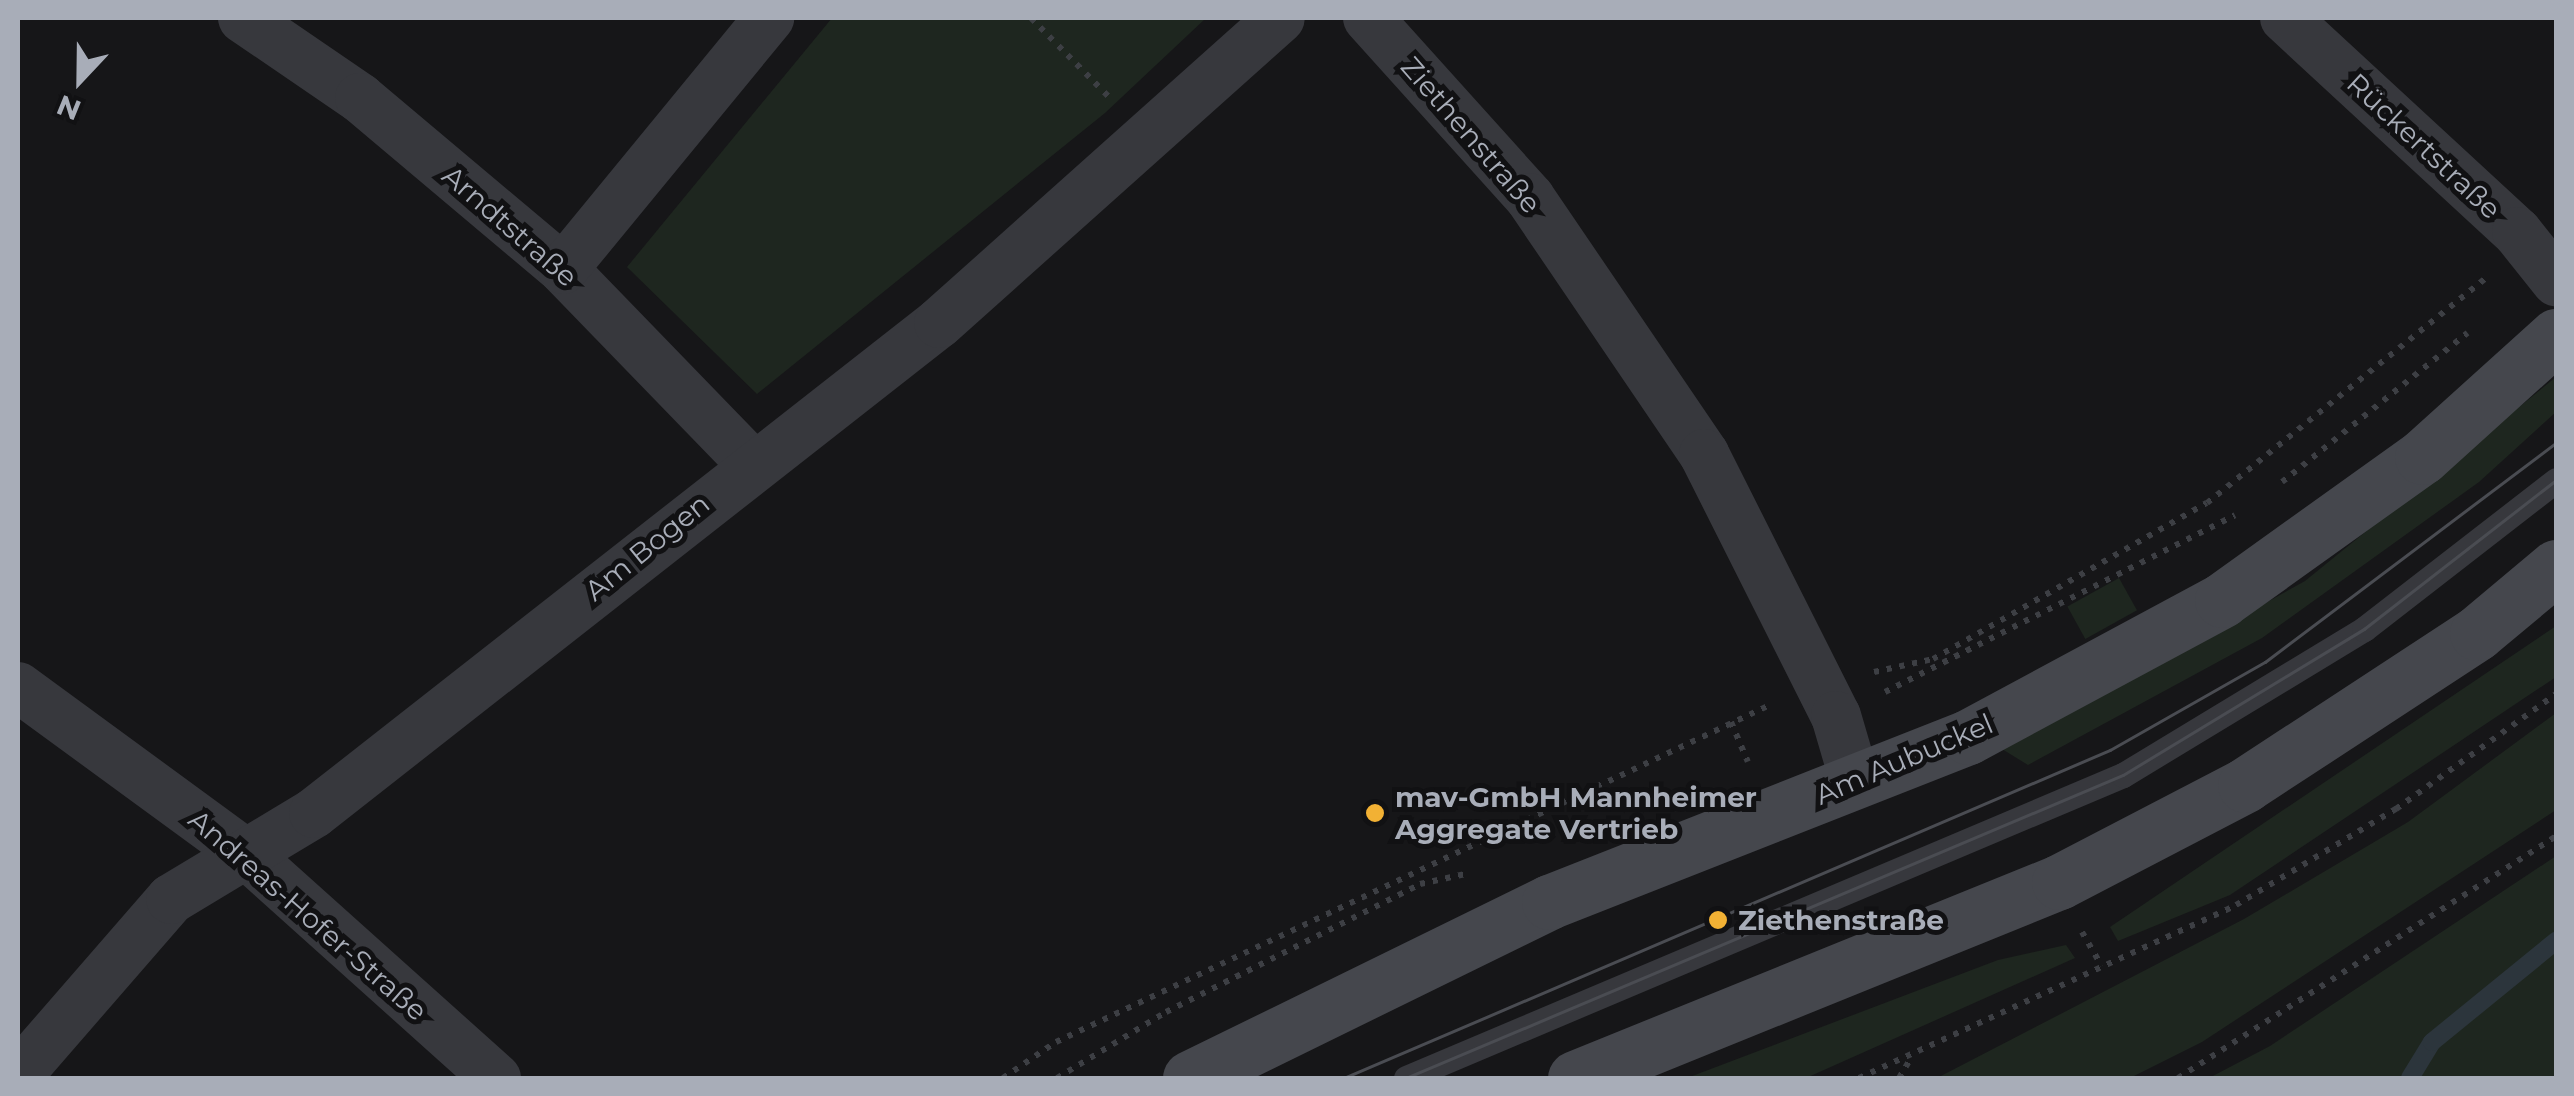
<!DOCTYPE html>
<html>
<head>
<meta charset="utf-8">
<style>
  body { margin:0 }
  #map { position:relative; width:2574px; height:1096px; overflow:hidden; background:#161618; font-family:Montserrat,sans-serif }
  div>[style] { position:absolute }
  .green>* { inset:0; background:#1e261f; transform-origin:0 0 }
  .stream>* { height:18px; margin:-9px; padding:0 9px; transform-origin:9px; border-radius:9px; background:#2c353c }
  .path>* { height:6px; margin-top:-3px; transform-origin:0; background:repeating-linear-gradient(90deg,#3d3f44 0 5px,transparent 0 13px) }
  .service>* { height:25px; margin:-12.5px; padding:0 12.5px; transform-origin:12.5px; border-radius:12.5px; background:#37383d }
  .minor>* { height:50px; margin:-25px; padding:0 25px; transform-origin:25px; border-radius:25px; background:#37383d }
  .secondary>* { height:55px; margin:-27.5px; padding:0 27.5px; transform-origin:27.5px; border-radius:27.5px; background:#45474d }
  .tram>* { height:2.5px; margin:-1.25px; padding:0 1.25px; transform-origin:1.25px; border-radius:1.25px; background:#4a4c52 }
  .dots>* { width:28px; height:28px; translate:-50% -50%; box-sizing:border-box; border:5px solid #111113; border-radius:50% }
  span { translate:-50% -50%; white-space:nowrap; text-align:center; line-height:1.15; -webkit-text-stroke:10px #111113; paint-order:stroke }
  .street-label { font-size:28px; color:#a8adb8 }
  .poi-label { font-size:28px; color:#a8adb8; font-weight:700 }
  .left { translate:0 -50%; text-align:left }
  .frame { position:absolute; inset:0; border:20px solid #a8adb8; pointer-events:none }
  .north { position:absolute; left:30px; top:30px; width:100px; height:100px; -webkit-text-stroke:8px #111113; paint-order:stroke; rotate:202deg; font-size:28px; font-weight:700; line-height:40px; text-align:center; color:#a8adb8 }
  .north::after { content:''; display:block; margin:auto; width:35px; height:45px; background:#a8adb8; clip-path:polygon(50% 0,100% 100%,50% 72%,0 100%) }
</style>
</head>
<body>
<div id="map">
  <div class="green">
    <i style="clip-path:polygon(832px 18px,1206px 18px,1105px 113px,757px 394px,627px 267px)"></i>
    <i style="clip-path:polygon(2556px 377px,2556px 412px,2479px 482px,2262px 638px,2028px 765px,2002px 749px,2305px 581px)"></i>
    <i style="left:2119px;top:578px;width:37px;height:59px;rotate:61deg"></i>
    <i style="clip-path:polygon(2556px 626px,2556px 677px,2230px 895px,2118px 941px,2110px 927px)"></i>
    <i style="clip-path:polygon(2556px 713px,2556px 810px,2202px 1042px,2130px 1078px,1937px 1078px,2244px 919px,2408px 822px)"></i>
    <i style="clip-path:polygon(2556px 856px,2556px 1078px,2209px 1078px,2270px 1046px)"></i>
    <i style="clip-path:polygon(2066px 945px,2075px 958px,1806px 1078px,1687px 1078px,1998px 960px)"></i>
  </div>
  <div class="stream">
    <i style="left:2410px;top:1078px;width:42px;rotate:-58.6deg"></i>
    <i style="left:2432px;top:1042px;width:160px;rotate:-39.2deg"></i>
  </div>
  <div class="path">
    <i style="left:1031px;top:18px;width:114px;rotate:45.4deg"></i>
    <i style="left:2282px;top:482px;width:238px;rotate:-38.8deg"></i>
    <i style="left:1874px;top:672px;width:60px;rotate:-12.4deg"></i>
    <i style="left:1933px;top:659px;width:315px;rotate:-29.7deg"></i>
    <i style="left:2207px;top:503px;width:357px;rotate:-38.9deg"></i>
    <i style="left:1885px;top:692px;width:392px;rotate:-26.8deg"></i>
    <i style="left:1731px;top:722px;width:43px;rotate:67deg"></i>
    <i style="left:2082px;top:932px;width:39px;rotate:60deg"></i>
    <i style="left:1003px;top:1078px;width:64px;rotate:-34.2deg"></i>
    <i style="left:1056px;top:1042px;width:792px;rotate:-25.27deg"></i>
    <i style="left:1057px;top:1078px;width:127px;rotate:-31.2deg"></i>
    <i style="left:1166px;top:1012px;width:284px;rotate:-26.7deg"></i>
    <i style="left:1420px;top:884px;width:51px;rotate:-12.4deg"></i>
    <i style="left:1859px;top:1078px;width:415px;rotate:-24.6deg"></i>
    <i style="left:2236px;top:905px;width:187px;rotate:-31deg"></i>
    <i style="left:2396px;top:809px;width:197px;rotate:-35.7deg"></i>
    <i style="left:1899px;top:1078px;width:23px;rotate:-59deg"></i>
    <i style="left:2178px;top:1078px;width:449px;rotate:-32.6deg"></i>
  </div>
  <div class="service">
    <i style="left:1406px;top:1078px;width:778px;rotate:-22.91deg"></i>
    <i style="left:2123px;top:775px;width:282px;rotate:-31.2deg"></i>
    <i style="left:2364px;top:629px;width:243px;rotate:-37.8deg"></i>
  </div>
  <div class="minor">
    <i style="left:243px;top:18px;width:142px;rotate:34.4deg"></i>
    <i style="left:360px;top:98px;width:265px;rotate:40.1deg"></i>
    <i style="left:563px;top:269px;width:272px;rotate:45.9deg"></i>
    <i style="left:1368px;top:18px;width:242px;rotate:48deg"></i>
    <i style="left:1530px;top:198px;width:310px;rotate:55.8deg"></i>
    <i style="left:1704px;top:454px;width:293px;rotate:63.3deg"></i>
    <i style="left:1836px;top:716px;width:68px;rotate:73.7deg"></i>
    <i style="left:2285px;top:18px;width:316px;rotate:42.7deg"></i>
    <i style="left:2517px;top:232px;width:63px;rotate:51.5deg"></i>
    <i style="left:563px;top:269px;width:325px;rotate:-50.6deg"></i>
    <i style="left:18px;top:687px;width:283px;rotate:36.2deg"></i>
    <i style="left:246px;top:854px;width:336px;rotate:41.9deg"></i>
    <i style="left:18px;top:1075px;width:233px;rotate:-49deg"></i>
    <i style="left:171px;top:899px;width:167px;rotate:-31deg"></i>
    <i style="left:314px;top:813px;width:794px;rotate:-38.1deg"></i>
    <i style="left:939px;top:323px;width:457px;rotate:-41.8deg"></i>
  </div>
  <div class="secondary">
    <i style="left:1190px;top:1078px;width:400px;rotate:-26.1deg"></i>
    <i style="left:1549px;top:902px;width:450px;rotate:-21.5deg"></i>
    <i style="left:1968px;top:737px;width:289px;rotate:-28.3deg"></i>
    <i style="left:2222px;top:600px;width:246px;rotate:-35.6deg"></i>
    <i style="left:2422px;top:457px;width:181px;rotate:-42.1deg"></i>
    <i style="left:1575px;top:1078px;width:522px;rotate:-22.05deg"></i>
    <i style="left:2059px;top:882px;width:210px;rotate:-27.5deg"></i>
    <i style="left:2245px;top:785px;width:277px;rotate:-33.2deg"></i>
    <i style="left:2477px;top:633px;width:103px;rotate:-39.9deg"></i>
  </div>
  <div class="tram">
    <i style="left:1344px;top:1078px;width:833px;rotate:-23.18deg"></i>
    <i style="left:2110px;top:750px;width:178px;rotate:-29.6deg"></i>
    <i style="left:2265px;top:662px;width:364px;rotate:-37deg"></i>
    <i style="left:1406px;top:1078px;width:778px;rotate:-22.91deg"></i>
    <i style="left:2123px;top:775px;width:282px;rotate:-31.2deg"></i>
    <i style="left:2364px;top:629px;width:243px;rotate:-37.8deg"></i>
  </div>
  <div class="dots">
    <i style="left:1375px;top:813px;background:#f2b134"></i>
    <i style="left:1718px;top:920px;background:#f2b134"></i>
  </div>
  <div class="street-label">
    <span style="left:1471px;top:135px;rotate:49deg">Ziethenstraße</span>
    <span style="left:2424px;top:146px;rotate:43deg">Rückertstraße</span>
    <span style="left:510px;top:226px;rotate:41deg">Arndtstraße</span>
    <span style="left:647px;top:547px;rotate:-39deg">Am Bogen</span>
    <span style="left:1904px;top:759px;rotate:-23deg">Am Aubuckel</span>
    <span style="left:308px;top:915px;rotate:41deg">Andreas-Hofer-Straße</span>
  </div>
  <div class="poi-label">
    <span class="left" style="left:1395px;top:813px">mav-GmbH Mannheimer<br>Aggregate Vertrieb</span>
    <span class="left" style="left:1738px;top:920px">Ziethenstraße</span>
  </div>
  <div class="frame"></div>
  <div class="north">N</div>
</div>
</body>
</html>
